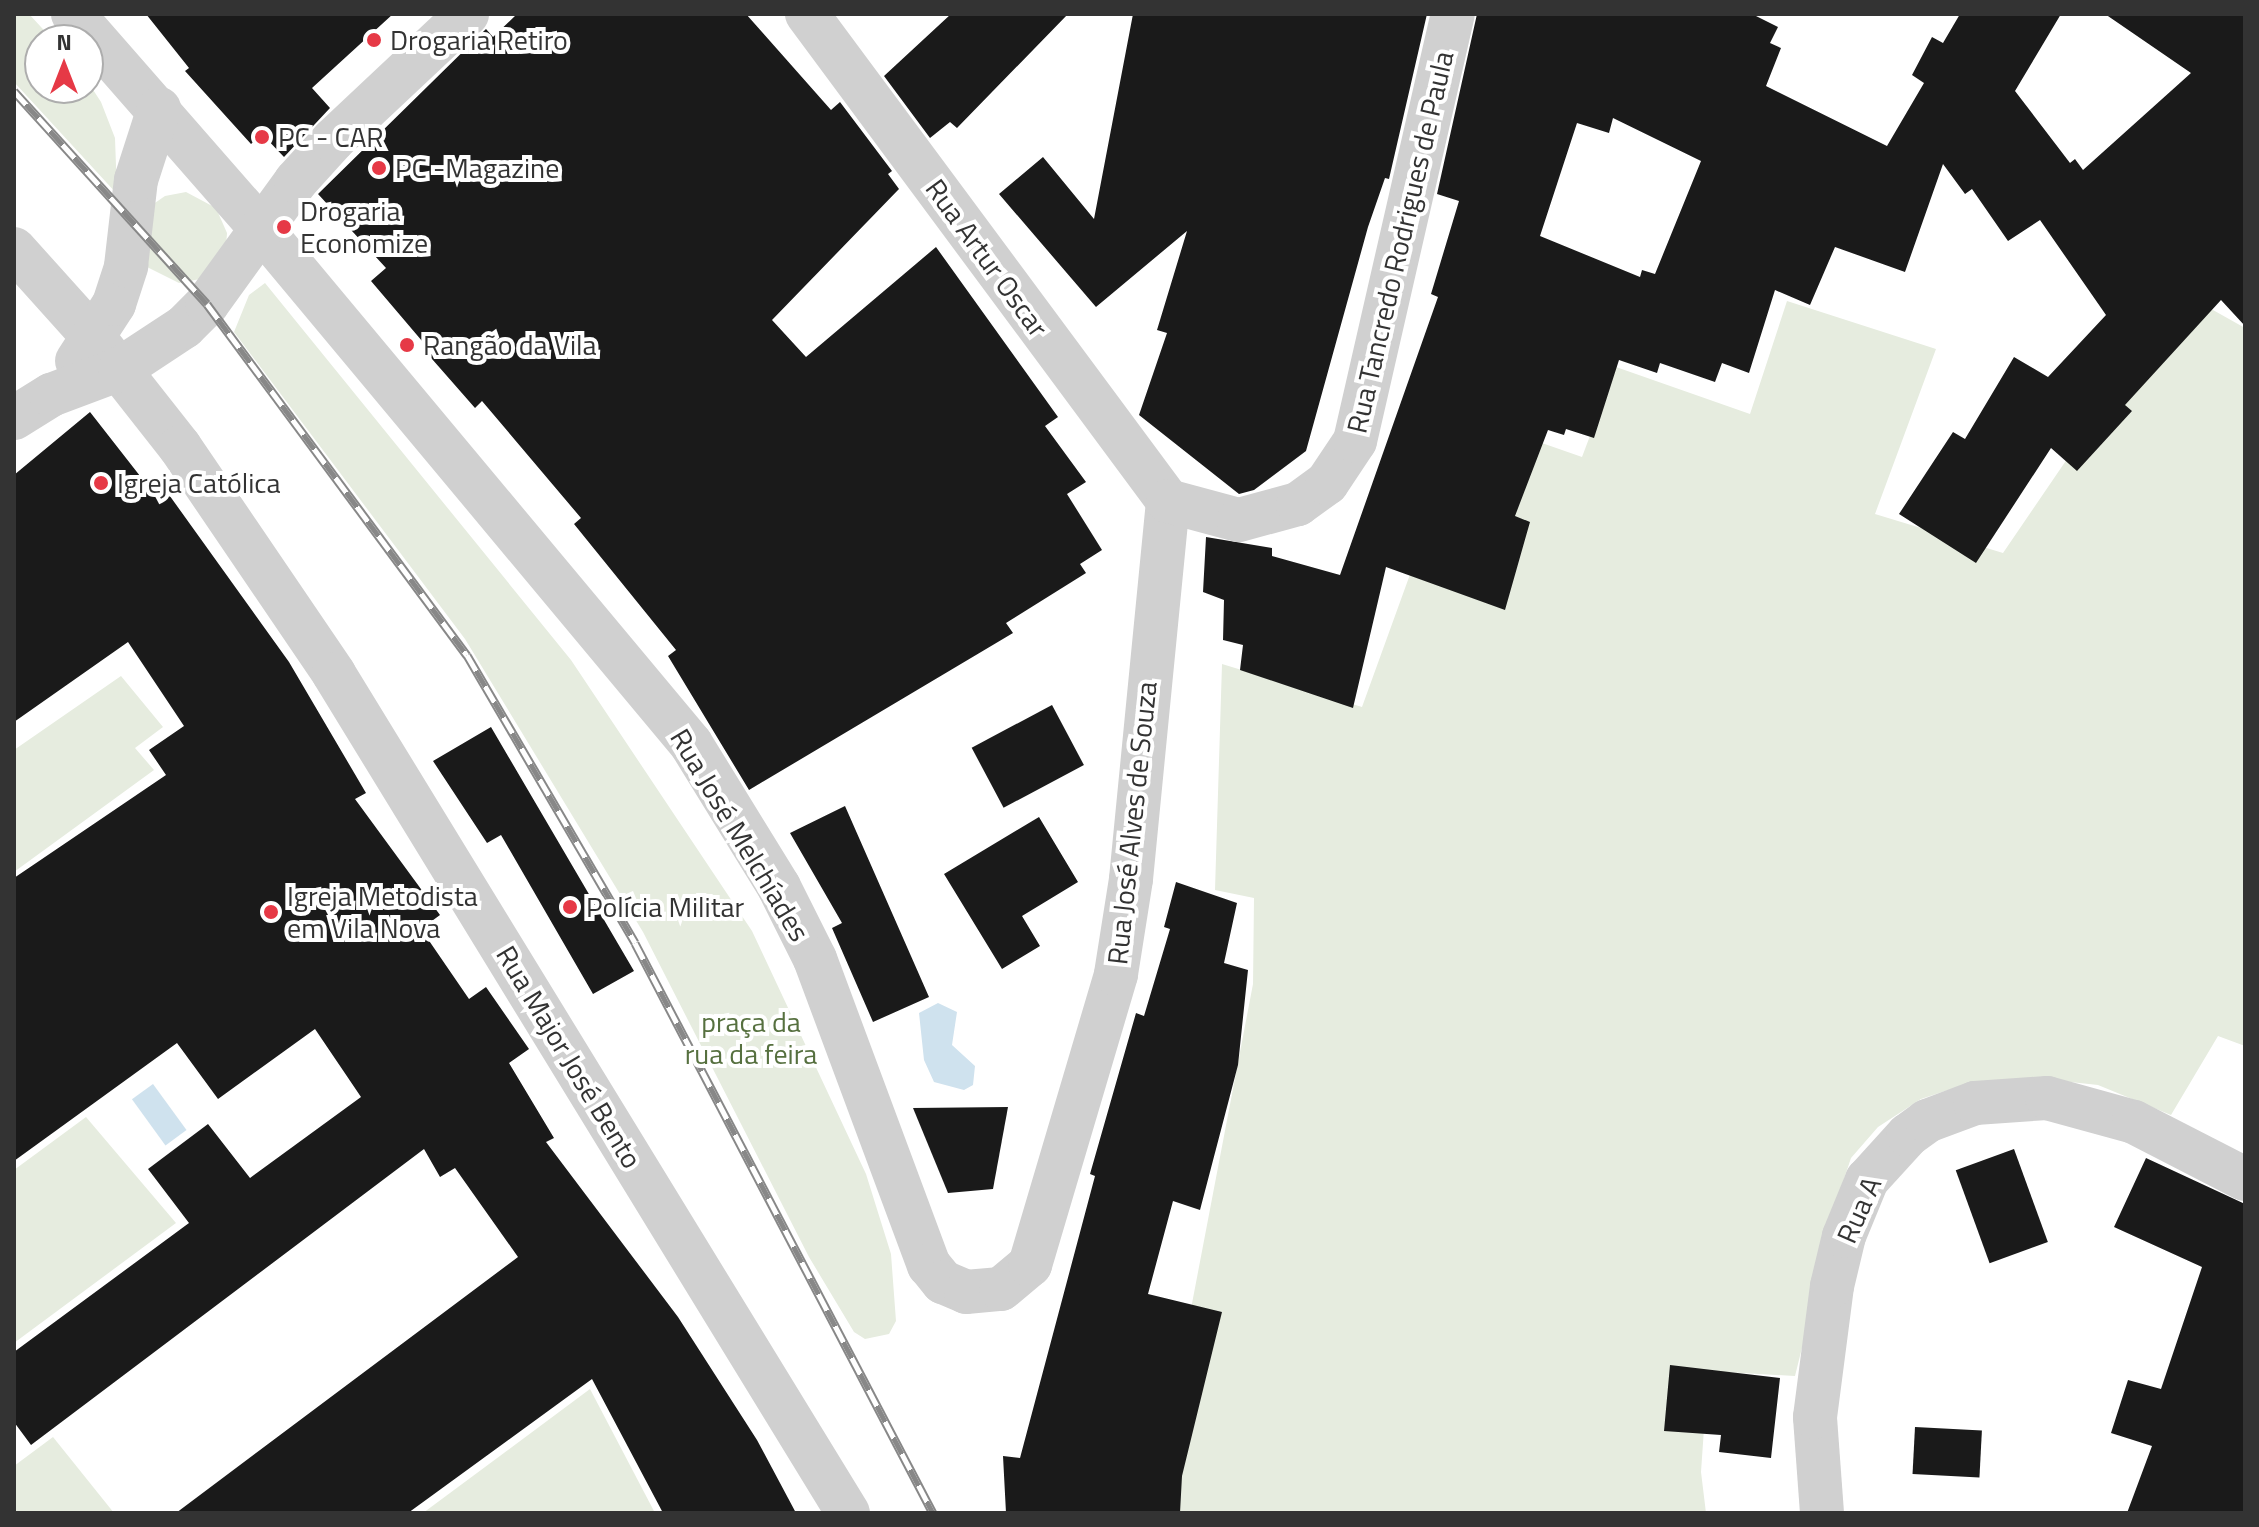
<!DOCTYPE html>
<html>
<head>
<meta charset="utf-8">
<style>
  body { margin:0 }
  #map { position:relative; width:2259px; height:1527px; overflow:hidden; background:#fff; font-family:"Titillium Web",sans-serif }
  div>[style] { position:absolute }
  .green>* { inset:0; background:#e6ecdf }
  .water>* { inset:0; background:#cfe2ee; transform-origin:0 0 }
  .building>* { inset:0; background:#1a1a1a; transform-origin:0 0 }
  .minor>* { height:44px; margin:-22px; padding:0 22px; transform-origin:22px; border-radius:22px; background:#d0d0d0 }
  .rail>* { height:9px; margin-top:-4.5px; transform-origin:0; background:repeating-linear-gradient(90deg,#fff 0 18px,#888 0 36px); box-sizing:border-box; border-block:2px solid #888 }
  .dots>* { width:22px; height:22px; translate:-50% -50%; box-sizing:border-box; border:4px solid #fff; border-radius:50% }
  span { translate:-50% -50%; white-space:nowrap; text-align:center; line-height:1.15; -webkit-text-stroke:8px #fff; paint-order:stroke }
  .poi-label { font-size:28px; color:#333 }
  .left { translate:0 -50%; text-align:left }
  .street-label { font-size:28px; color:#333 }
  .park-label { font-size:28px; color:#56703f }
  .frame { position:absolute; inset:0; border:16px solid #333; pointer-events:none }
  .north { position:absolute; left:24px; top:24px; width:80px; height:80px; box-sizing:border-box; background:#fff; border:2px solid #adadad; border-radius:50%; rotate:0deg; font-size:22px; font-weight:700; line-height:32px; text-align:center; color:#333 }
  .north::after { content:''; display:block; margin:auto; width:28px; height:36px; background:#e63946; clip-path:polygon(50% 0,100% 100%,50% 72%,0 100%) }
</style>
</head>
<body>
<div id="map">
  <div class="green">
    <i style="clip-path:polygon(14px 14px,29px 14px,53px 40px,40px 40px,40px 88px,88px 88px,88px 82px,101px 102px,115px 138px,117px 194px,14px 82px)"></i>
    <i style="clip-path:polygon(186px 192px,216px 208px,227px 233px,226px 247px,200px 279px,179px 283px,147px 267px,149px 207px,165px 196px)"></i>
    <i style="clip-path:polygon(265px 283px,571px 660px,752px 931px,866px 1174px,891px 1254px,896px 1321px,889px 1334px,865px 1339px,854px 1332px,809px 1257px,643px 932px,465px 639px,234px 332px,249px 295px)"></i>
    <i style="clip-path:polygon(2181px 292px,2245px 328px,2245px 1046px,2218px 1036px,2171px 1115px,2098px 1085px,2052px 1080px,1948px 1090px,1921px 1099px,1878px 1127px,1851px 1158px,1844px 1179px,1795px 1376px,1708px 1371px,1701px 1472px,1706px 1513px,1152px 1513px,1253px 984px,1254px 898px,1215px 890px,1222px 664px,1362px 707px,1467px 417px,1582px 457px,1616px 367px,1750px 414px,1787px 301px,1936px 349px,1875px 514px,2003px 553px)"></i>
    <i style="clip-path:polygon(121px 676px,163px 727px,135px 748px,154px 770px,14px 872px,14px 750px)"></i>
    <i style="clip-path:polygon(86px 1117px,176px 1223px,14px 1343px,14px 1170px)"></i>
    <i style="clip-path:polygon(590px 1389px,655px 1513px,423px 1513px)"></i>
    <i style="clip-path:polygon(53px 1437px,114px 1513px,14px 1513px,14px 1466px)"></i>
  </div>
  <div class="water">
    <i style="clip-path:polygon(938px 1003px,957px 1012px,952px 1045px,975px 1066px,973px 1085px,964px 1090px,934px 1082px,924px 1060px,919px 1013px)"></i>
    <i style="left:153px;top:1084px;width:57px;height:26px;rotate:54deg"></i>
  </div>
  <div class="building">
    <i style="clip-path:polygon(146px 14px,393px 14px,312px 88px,330px 108px,284px 157px,262px 134px,251px 144px,185px 71px,189px 68px)"></i>
    <i style="clip-path:polygon(517px 14px,746px 14px,831px 110px,840px 102px,892px 171px,888px 174px,899px 189px,772px 320px,806px 357px,936px 247px,1058px 417px,1045px 426px,1086px 482px,1067px 494px,1102px 550px,1080px 564px,1086px 573px,1006px 623px,1013px 633px,749px 790px,668px 656px,676px 650px,574px 524px,581px 518px,482px 401px,475px 408px,425px 351px,428px 348px,371px 281px,386px 268px,318px 194px,486px 29px,493px 37px)"></i>
    <i style="clip-path:polygon(951px 14px,1068px 14px,957px 128px,950px 122px,930px 138px,884px 76px)"></i>
    <i style="clip-path:polygon(1133px 14px,1427px 14px,1389px 179px,1385px 178px,1368px 227px,1306px 451px,1254px 490px,1239px 494px,1139px 415px,1167px 333px,1157px 330px,1187px 231px,1096px 307px,999px 194px,1043px 157px,1094px 219px)"></i>
    <i style="clip-path:polygon(evenodd,1477px 14px,1752px 14px,1778px 27px,1770px 43px,1781px 48px,1766px 86px,1887px 146px,1924px 83px,1912px 75px,1932px 37px,1943px 43px,1960px 14px,2061px 14px,2015px 91px,2070px 163px,2075px 159px,2083px 170px,2191px 73px,2105px 14px,2245px 14px,2245px 326px,2221px 300px,2125px 405px,2132px 411px,2077px 471px,2051px 448px,1976px 563px,1899px 514px,1953px 432px,1965px 439px,2014px 357px,2048px 377px,2106px 315px,2040px 220px,2008px 241px,1972px 189px,1965px 194px,1943px 164px,1905px 272px,1835px 247px,1810px 305px,1775px 290px,1749px 373px,1722px 363px,1715px 382px,1660px 363px,1657px 373px,1619px 360px,1594px 438px,1566px 429px,1564px 435px,1548px 430px,1515px 516px,1530px 522px,1505px 610px,1386px 567px,1353px 708px,1240px 670px,1243px 645px,1223px 640px,1224px 600px,1203px 592px,1206px 537px,1272px 548px,1272px 556px,1340px 575px,1438px 297px,1431px 294px,1459px 201px,1437px 194px,1477px 14px,1613px 118px,1701px 161px,1655px 274px,1642px 270px,1640px 277px,1540px 236px,1577px 123px,1609px 133px,1613px 118px)"></i>
    <i style="clip-path:polygon(90px 412px,158px 499px,167px 492px,289px 662px,366px 793px,355px 799px,440px 915px,421px 929px,469px 999px,486px 987px,529px 1049px,509px 1063px,554px 1138px,546px 1142px,678px 1317px,757px 1440px,796px 1513px,663px 1513px,592px 1379px,408px 1513px,176px 1513px,518px 1257px,455px 1168px,440px 1177px,424px 1149px,31px 1445px,14px 1422px,14px 1352px,189px 1223px,148px 1169px,208px 1124px,250px 1178px,361px 1097px,315px 1029px,218px 1099px,177px 1043px,14px 1161px,14px 878px,166px 775px,149px 750px,184px 726px,128px 642px,14px 722px,14px 475px)"></i>
    <i style="left:1052px;top:705px;width:68px;height:91px;rotate:62deg"></i>
    <i style="clip-path:polygon(491px 727px,634px 971px,593px 994px,501px 835px,487px 843px,433px 761px)"></i>
    <i style="clip-path:polygon(845px 806px,929px 997px,873px 1022px,832px 928px,842px 923px,790px 833px)"></i>
    <i style="clip-path:polygon(1039px 817px,1078px 882px,1022px 916px,1040px 946px,1002px 969px,944px 874px)"></i>
    <i style="clip-path:polygon(1176px 882px,1237px 903px,1224px 963px,1248px 970px,1238px 1065px,1200px 1210px,1173px 1201px,1148px 1294px,1222px 1312px,1182px 1476px,1180px 1513px,1006px 1513px,1003px 1456px,1020px 1458px,1095px 1176px,1090px 1174px,1136px 1013px,1144px 1016px,1170px 929px,1164px 927px)"></i>
    <i style="clip-path:polygon(1008px 1107px,993px 1189px,948px 1193px,913px 1108px)"></i>
    <i style="left:2014px;top:1149px;width:99px;height:62px;rotate:70deg"></i>
    <i style="clip-path:polygon(2146px 1158px,2245px 1204px,2245px 1513px,2127px 1513px,2152px 1446px,2111px 1433px,2128px 1380px,2161px 1389px,2202px 1267px,2114px 1227px)"></i>
    <i style="clip-path:polygon(1670px 1365px,1780px 1378px,1771px 1458px,1719px 1452px,1721px 1435px,1664px 1431px)"></i>
    <i style="left:1915px;top:1427px;width:67px;height:47px;rotate:3deg"></i>
  </div>
  <div class="minor">
    <i style="left:73px;top:14px;width:288px;rotate:48.8deg"></i>
    <i style="left:263px;top:231px;width:668px;rotate:50.16deg"></i>
    <i style="left:691px;top:744px;width:168px;rotate:58.4deg"></i>
    <i style="left:779px;top:887px;width:80px;rotate:63.4deg"></i>
    <i style="left:815px;top:959px;width:327px;rotate:69.6deg"></i>
    <i style="left:929px;top:1265px;width:22px;rotate:51deg"></i>
    <i style="left:943px;top:1282px;width:25px;rotate:23deg"></i>
    <i style="left:966px;top:1292px;width:35px;rotate:-5deg"></i>
    <i style="left:1001px;top:1289px;width:38px;rotate:-40deg"></i>
    <i style="left:1030px;top:1265px;width:303px;rotate:-73.5deg"></i>
    <i style="left:1116px;top:974px;width:96px;rotate:-81deg"></i>
    <i style="left:1131px;top:879px;width:380px;rotate:-84.4deg"></i>
    <i style="left:807px;top:14px;width:606px;rotate:53.45deg"></i>
    <i style="left:1168px;top:501px;width:73px;rotate:15deg"></i>
    <i style="left:1239px;top:520px;width:61px;rotate:-15.2deg"></i>
    <i style="left:1298px;top:504px;width:36px;rotate:-36deg"></i>
    <i style="left:1327px;top:483px;width:50px;rotate:-56.3deg"></i>
    <i style="left:1355px;top:441px;width:438px;rotate:-77.1deg"></i>
    <i style="left:14px;top:249px;width:121px;rotate:48deg"></i>
    <i style="left:95px;top:339px;width:137px;rotate:51.8deg"></i>
    <i style="left:180px;top:447px;width:274px;rotate:55.8deg"></i>
    <i style="left:334px;top:674px;width:984px;rotate:58.51deg"></i>
    <i style="left:77px;top:361px;width:68px;rotate:-57deg"></i>
    <i style="left:114px;top:304px;width:40px;rotate:-72deg"></i>
    <i style="left:126px;top:266px;width:87px;rotate:-83.4deg"></i>
    <i style="left:136px;top:180px;width:75px;rotate:-72.1deg"></i>
    <i style="left:14px;top:418px;width:44px;rotate:-31.9deg"></i>
    <i style="left:51px;top:395px;width:74px;rotate:-20.6deg"></i>
    <i style="left:120px;top:369px;width:77px;rotate:-33.3deg"></i>
    <i style="left:184px;top:327px;width:33px;rotate:-45deg"></i>
    <i style="left:207px;top:304px;width:152px;rotate:-54.1deg"></i>
    <i style="left:296px;top:181px;width:55px;rotate:-47.9deg"></i>
    <i style="left:333px;top:140px;width:184px;rotate:-43.2deg"></i>
    <i style="left:1822px;top:1513px;width:96px;rotate:-94.2deg"></i>
    <i style="left:1815px;top:1417px;width:132px;rotate:-82.6deg"></i>
    <i style="left:1832px;top:1286px;width:51px;rotate:-76.5deg"></i>
    <i style="left:1844px;top:1236px;width:61px;rotate:-67.7deg"></i>
    <i style="left:1867px;top:1180px;width:61px;rotate:-47.7deg"></i>
    <i style="left:1908px;top:1135px;width:24px;rotate:-36deg"></i>
    <i style="left:1927px;top:1121px;width:51px;rotate:-20.6deg"></i>
    <i style="left:1975px;top:1103px;width:72px;rotate:-4deg"></i>
    <i style="left:2047px;top:1098px;width:90px;rotate:15.4deg"></i>
    <i style="left:2134px;top:1122px;width:125px;rotate:27.2deg"></i>
  </div>
  <div class="rail">
    <i style="left:14px;top:91px;width:287px;rotate:47.8deg"></i>
    <i style="left:207px;top:304px;width:437px;rotate:53.5deg"></i>
    <i style="left:467px;top:655px;width:333px;rotate:59.7deg"></i>
    <i style="left:635px;top:943px;width:643px;rotate:62.4deg"></i>
  </div>
  <div class="dots">
    <i style="left:374px;top:40px;background:#e63946"></i>
    <i style="left:262px;top:137px;background:#e63946"></i>
    <i style="left:379px;top:168px;background:#e63946"></i>
    <i style="left:284px;top:227px;background:#e63946"></i>
    <i style="left:407px;top:345px;background:#e63946"></i>
    <i style="left:101px;top:483px;background:#e63946"></i>
    <i style="left:570px;top:907px;background:#e63946"></i>
    <i style="left:271px;top:912px;background:#e63946"></i>
  </div>
  <div class="poi-label">
    <span class="left" style="left:390px;top:40px">Drogaria Retiro</span>
    <span class="left" style="left:278px;top:137px">PC - CAR</span>
    <span class="left" style="left:395px;top:168px">PC -Magazine</span>
    <span class="left" style="left:300px;top:227px">Drogaria<br>Economize</span>
    <span class="left" style="left:423px;top:345px">Rangão da Vila</span>
    <span class="left" style="left:117px;top:483px">Igreja Católica</span>
    <span class="left" style="left:287px;top:912px">Igreja Metodista<br>em Vila Nova</span>
    <span class="left" style="left:586px;top:907px">Polícia Militar</span>
  </div>
  <div class="street-label">
    <span style="left:1400px;top:242px;rotate:-77deg">Rua Tancredo Rodrigues de Paula</span>
    <span style="left:987px;top:258px;rotate:54deg">Rua Artur Oscar</span>
    <span style="left:1132px;top:823px;rotate:-84deg">Rua José Alves de Souza</span>
    <span style="left:740px;top:835px;rotate:59deg">Rua José Melchíades</span>
    <span style="left:569px;top:1057px;rotate:59deg">Rua Major José Bento</span>
    <span style="left:1859px;top:1210px;rotate:-66deg">Rua A</span>
  </div>
  <div class="park-label">
    <span style="left:751px;top:1038px">praça da<br>rua da feira</span>
  </div>
  <div class="frame"></div>
  <div class="north">N</div>
</div>
</body>
</html>
